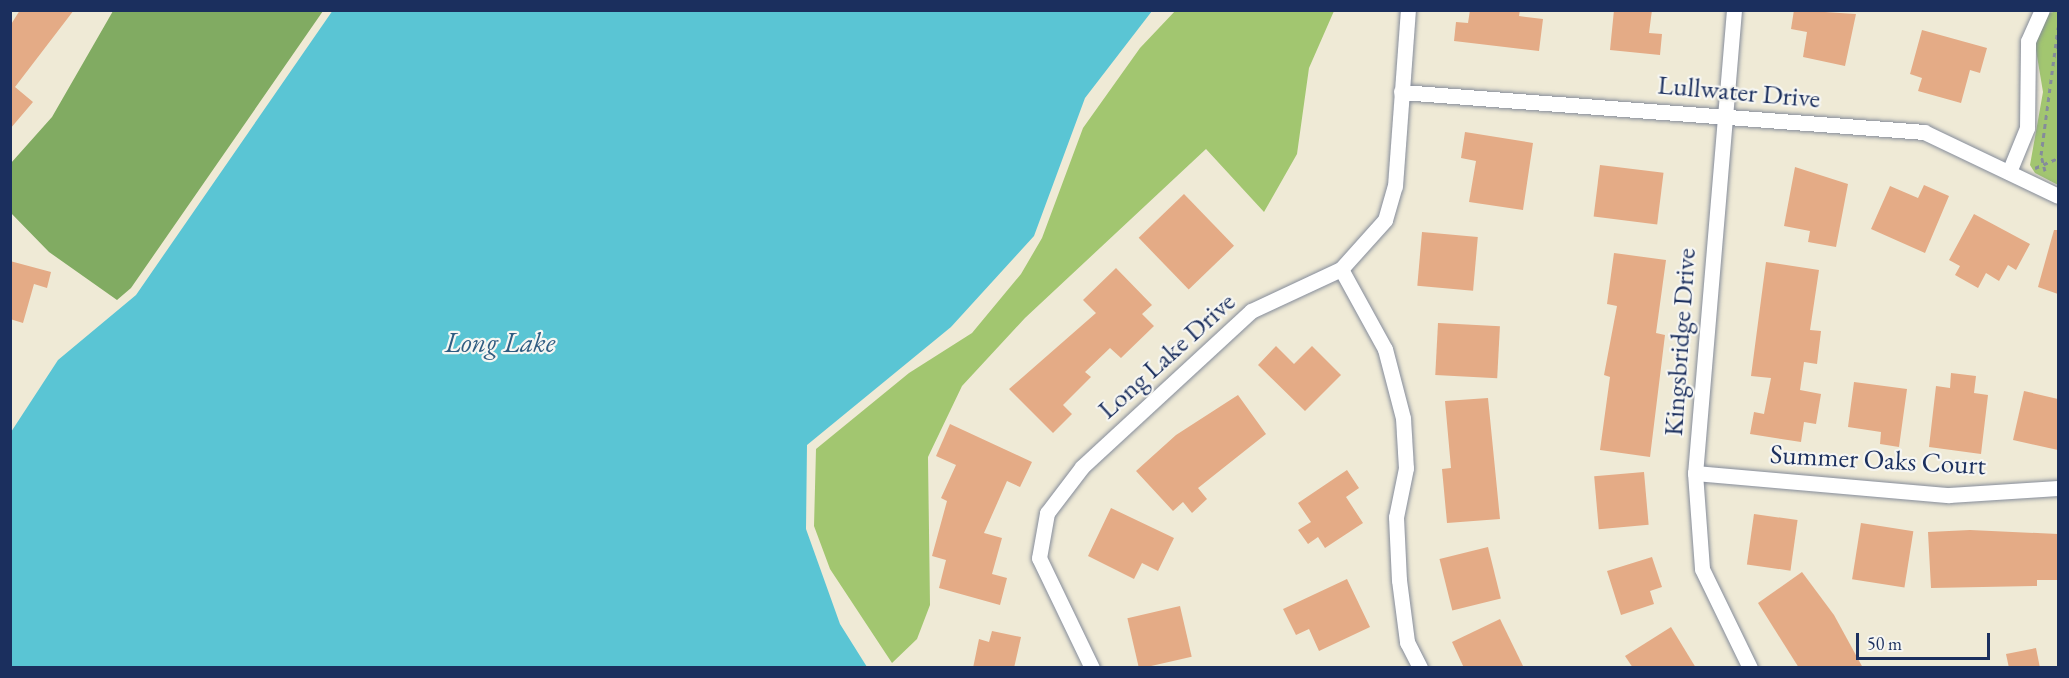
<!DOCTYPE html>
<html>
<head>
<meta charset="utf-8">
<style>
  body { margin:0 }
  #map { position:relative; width:2069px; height:678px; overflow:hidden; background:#efead6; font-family:"EB Garamond",serif }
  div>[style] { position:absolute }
  .green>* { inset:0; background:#a2c670 }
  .forest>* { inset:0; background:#81ab62 }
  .water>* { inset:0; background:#5ac5d4 }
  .building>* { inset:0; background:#e4ab86; transform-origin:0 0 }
  .path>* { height:3px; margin-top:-1.5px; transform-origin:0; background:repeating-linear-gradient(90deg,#858c9a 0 4.5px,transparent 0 9px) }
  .roads { filter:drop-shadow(0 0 2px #858c9a) drop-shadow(0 0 2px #858c9a) }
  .street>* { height:15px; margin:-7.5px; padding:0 7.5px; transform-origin:7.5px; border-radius:7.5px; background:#fff }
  span { translate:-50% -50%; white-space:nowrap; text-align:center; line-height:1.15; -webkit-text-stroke:4.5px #f6f6f2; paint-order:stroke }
  .street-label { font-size:27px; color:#1b2f5e }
  .water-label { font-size:28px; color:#2e5c81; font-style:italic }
  .frame { position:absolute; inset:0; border:12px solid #1b2f5e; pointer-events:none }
  .scale { position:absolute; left:1856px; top:633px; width:134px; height:27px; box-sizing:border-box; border:3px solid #1b2f5e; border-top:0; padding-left:8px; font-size:18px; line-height:21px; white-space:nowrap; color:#1b2f5e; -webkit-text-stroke:4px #f6f6f2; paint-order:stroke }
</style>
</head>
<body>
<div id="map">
  <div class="green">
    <i style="clip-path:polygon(1176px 10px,1334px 11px,1309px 68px,1297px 154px,1264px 212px,1206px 149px,1025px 318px,962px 386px,928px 457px,930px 605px,917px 639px,892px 663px,830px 569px,814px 526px,816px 449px,909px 373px,972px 333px,1021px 274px,1042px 238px,1083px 128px,1140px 48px)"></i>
    <i style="clip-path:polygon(2058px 11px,2058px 185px,2035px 173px,2030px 165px,2043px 92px,2035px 44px,2049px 13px)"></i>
  </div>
  <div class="forest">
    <i style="clip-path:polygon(113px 11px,323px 11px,131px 288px,117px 300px,49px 252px,10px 212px,11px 163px,52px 117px)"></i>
  </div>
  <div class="water">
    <i style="clip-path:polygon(333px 10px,1152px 11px,1085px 98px,1034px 236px,951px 327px,807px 445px,806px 529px,840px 624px,867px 667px,11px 667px,11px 432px,58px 360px,136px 295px)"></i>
  </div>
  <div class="building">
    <i style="clip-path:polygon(20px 10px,74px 10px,15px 87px,33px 102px,10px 129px,10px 26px)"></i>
    <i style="clip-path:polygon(1470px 10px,1520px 10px,1519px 16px,1543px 19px,1539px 51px,1454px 41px,1456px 22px,1468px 23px)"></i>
    <i style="clip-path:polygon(1614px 10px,1652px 10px,1649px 33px,1662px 34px,1660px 55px,1610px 50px)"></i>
    <i style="clip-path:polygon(1794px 10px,1856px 14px,1845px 66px,1803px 57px,1807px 32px,1791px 29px)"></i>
    <i style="clip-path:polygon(1922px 30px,1987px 48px,1980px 73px,1970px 70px,1961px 103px,1918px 91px,1922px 78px,1910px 74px)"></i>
    <i style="clip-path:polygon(1465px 132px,1533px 143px,1523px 210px,1469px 202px,1476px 161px,1461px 158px)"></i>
    <i style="left:1600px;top:165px;width:64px;height:52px;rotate:7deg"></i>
    <i style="clip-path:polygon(1795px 167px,1848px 184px,1836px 247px,1808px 242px,1810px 231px,1784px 226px)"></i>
    <i style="clip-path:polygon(1924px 185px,1949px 196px,1925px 253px,1871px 229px,1890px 186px,1918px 198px)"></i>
    <i style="left:1184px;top:194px;width:72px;height:63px;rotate:46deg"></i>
    <i style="clip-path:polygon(1974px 214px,2030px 244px,2016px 270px,2008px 265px,1999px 281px,1986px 273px,1978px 288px,1955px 275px,1960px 266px,1949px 260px)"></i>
    <i style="clip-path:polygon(2054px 230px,2058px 230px,2058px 294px,2038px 287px)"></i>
    <i style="left:1422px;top:232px;width:56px;height:54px;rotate:5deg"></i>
    <i style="clip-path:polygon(1614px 253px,1666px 260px,1656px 333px,1665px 335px,1650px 457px,1600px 450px,1610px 377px,1604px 375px,1617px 306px,1607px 304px)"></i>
    <i style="clip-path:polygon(10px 261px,51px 272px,47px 288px,34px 284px,23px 323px,10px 319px)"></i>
    <i style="clip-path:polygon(1766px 262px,1819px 270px,1810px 330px,1821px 331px,1817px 364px,1804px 362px,1800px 390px,1821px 394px,1816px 424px,1804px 422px,1801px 442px,1750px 434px,1754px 412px,1764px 414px,1771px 378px,1751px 376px)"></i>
    <i style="clip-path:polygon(1116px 268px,1152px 305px,1142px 314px,1154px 326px,1121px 358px,1110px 348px,1085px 372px,1091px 377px,1063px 405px,1072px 414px,1053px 433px,1009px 389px,1096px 313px,1083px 300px)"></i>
    <i style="left:1438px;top:323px;width:62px;height:52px;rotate:3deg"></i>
    <i style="clip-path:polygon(1276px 346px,1294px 364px,1312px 346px,1341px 375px,1305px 411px,1258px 365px)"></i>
    <i style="clip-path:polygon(1951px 373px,1976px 376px,1974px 393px,1988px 395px,1981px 454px,1929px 447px,1936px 386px,1950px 388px)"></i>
    <i style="clip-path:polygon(1854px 382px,1907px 389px,1899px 447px,1880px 444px,1881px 432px,1848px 427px)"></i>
    <i style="clip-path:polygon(2024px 391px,2058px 399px,2058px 450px,2013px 440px)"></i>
    <i style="clip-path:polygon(1238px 395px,1266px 434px,1198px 488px,1207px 499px,1192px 513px,1183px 502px,1173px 511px,1136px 471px,1176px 435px)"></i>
    <i style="clip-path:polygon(1488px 398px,1500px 519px,1447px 523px,1442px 469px,1451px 468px,1445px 401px)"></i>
    <i style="clip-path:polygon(950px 424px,1032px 462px,1020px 487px,1007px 481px,984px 533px,1002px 538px,992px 574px,1007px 578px,1000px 605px,939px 588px,946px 560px,932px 556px,947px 501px,941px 498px,956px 465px,936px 456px)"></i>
    <i style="clip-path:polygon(1347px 470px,1359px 488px,1346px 497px,1363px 523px,1325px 548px,1318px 537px,1308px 544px,1298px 530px,1311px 522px,1298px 503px)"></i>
    <i style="left:1644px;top:472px;width:53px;height:50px;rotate:85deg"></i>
    <i style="clip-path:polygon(1111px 508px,1174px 538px,1158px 571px,1142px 563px,1134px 579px,1088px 556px)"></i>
    <i style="left:1754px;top:514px;width:44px;height:51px;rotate:8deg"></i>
    <i style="left:1861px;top:523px;width:53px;height:57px;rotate:9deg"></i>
    <i style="clip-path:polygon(1970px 530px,2058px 534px,2058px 580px,2037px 580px,2037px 586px,1931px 588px,1928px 532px)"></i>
    <i style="left:1488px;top:547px;width:53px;height:50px;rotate:76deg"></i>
    <i style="clip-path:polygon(1652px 557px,1662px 587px,1650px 591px,1654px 604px,1621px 615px,1607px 571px)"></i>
    <i style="clip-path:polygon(1802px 572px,1834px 615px,1863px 668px,1799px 668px,1758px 603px)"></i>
    <i style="clip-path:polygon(1347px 579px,1370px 627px,1319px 651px,1309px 629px,1296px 635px,1283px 609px)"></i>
    <i style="left:1180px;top:606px;width:52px;height:54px;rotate:77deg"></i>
    <i style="clip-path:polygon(1500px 619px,1524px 668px,1464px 668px,1452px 642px)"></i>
    <i style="clip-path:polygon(1671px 627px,1696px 668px,1633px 668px,1625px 656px)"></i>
    <i style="clip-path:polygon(992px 631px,1021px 637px,1014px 668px,973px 668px,979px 639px,989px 642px)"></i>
    <i style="clip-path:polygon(2036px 648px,2040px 668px,2009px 668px,2006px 654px)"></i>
  </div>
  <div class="path">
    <i style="left:2035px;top:168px;width:25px;rotate:-23deg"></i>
    <i style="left:2045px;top:171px;width:16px;rotate:-104deg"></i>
    <i style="left:2041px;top:155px;width:129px;rotate:-82.4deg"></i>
  </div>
  <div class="roads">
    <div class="street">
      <i style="left:1734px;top:10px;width:465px;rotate:94.8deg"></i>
      <i style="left:1695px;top:473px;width:96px;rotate:85.8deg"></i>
      <i style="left:1702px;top:569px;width:110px;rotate:64.1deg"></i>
      <i style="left:1401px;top:92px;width:525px;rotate:4.37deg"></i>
      <i style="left:1924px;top:132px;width:148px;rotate:25.5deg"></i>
      <i style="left:2009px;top:172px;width:48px;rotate:-67.8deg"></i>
      <i style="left:2027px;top:128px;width:87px;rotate:-89.3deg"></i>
      <i style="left:2028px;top:41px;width:34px;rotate:-66deg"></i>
      <i style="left:1341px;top:269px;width:91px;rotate:61.2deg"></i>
      <i style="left:1385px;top:349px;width:71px;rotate:75.4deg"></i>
      <i style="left:1403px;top:418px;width:50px;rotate:86.6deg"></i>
      <i style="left:1406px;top:468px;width:50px;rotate:101.5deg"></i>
      <i style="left:1396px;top:517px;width:63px;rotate:87.3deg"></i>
      <i style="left:1399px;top:580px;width:63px;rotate:82.6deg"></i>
      <i style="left:1407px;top:642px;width:29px;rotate:63deg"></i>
      <i style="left:1695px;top:473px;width:255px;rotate:5deg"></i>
      <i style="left:1949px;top:495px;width:109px;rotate:-3.7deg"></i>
      <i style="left:1092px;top:668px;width:122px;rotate:-115.7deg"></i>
      <i style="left:1039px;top:558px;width:46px;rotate:-79.9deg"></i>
      <i style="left:1047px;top:513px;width:58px;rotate:-52.7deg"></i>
      <i style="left:1082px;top:467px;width:230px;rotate:-42.7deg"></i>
      <i style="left:1251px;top:311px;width:99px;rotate:-25deg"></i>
      <i style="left:1341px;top:269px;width:66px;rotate:-48.1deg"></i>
      <i style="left:1385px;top:220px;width:35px;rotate:-74deg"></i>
      <i style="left:1395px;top:186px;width:176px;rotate:-85.8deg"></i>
    </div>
  </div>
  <div class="street-label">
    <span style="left:1739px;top:91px;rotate:5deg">Lullwater Drive</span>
    <span style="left:1679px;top:342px;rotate:-86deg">Kingsbridge Drive</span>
    <span style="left:1166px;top:355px;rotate:-42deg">Long Lake Drive</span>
    <span style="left:1878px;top:459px;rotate:3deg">Summer Oaks Court</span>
  </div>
  <div class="water-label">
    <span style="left:500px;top:342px">Long Lake</span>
  </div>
  <div class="frame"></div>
  <div class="scale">50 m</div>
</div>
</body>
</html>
